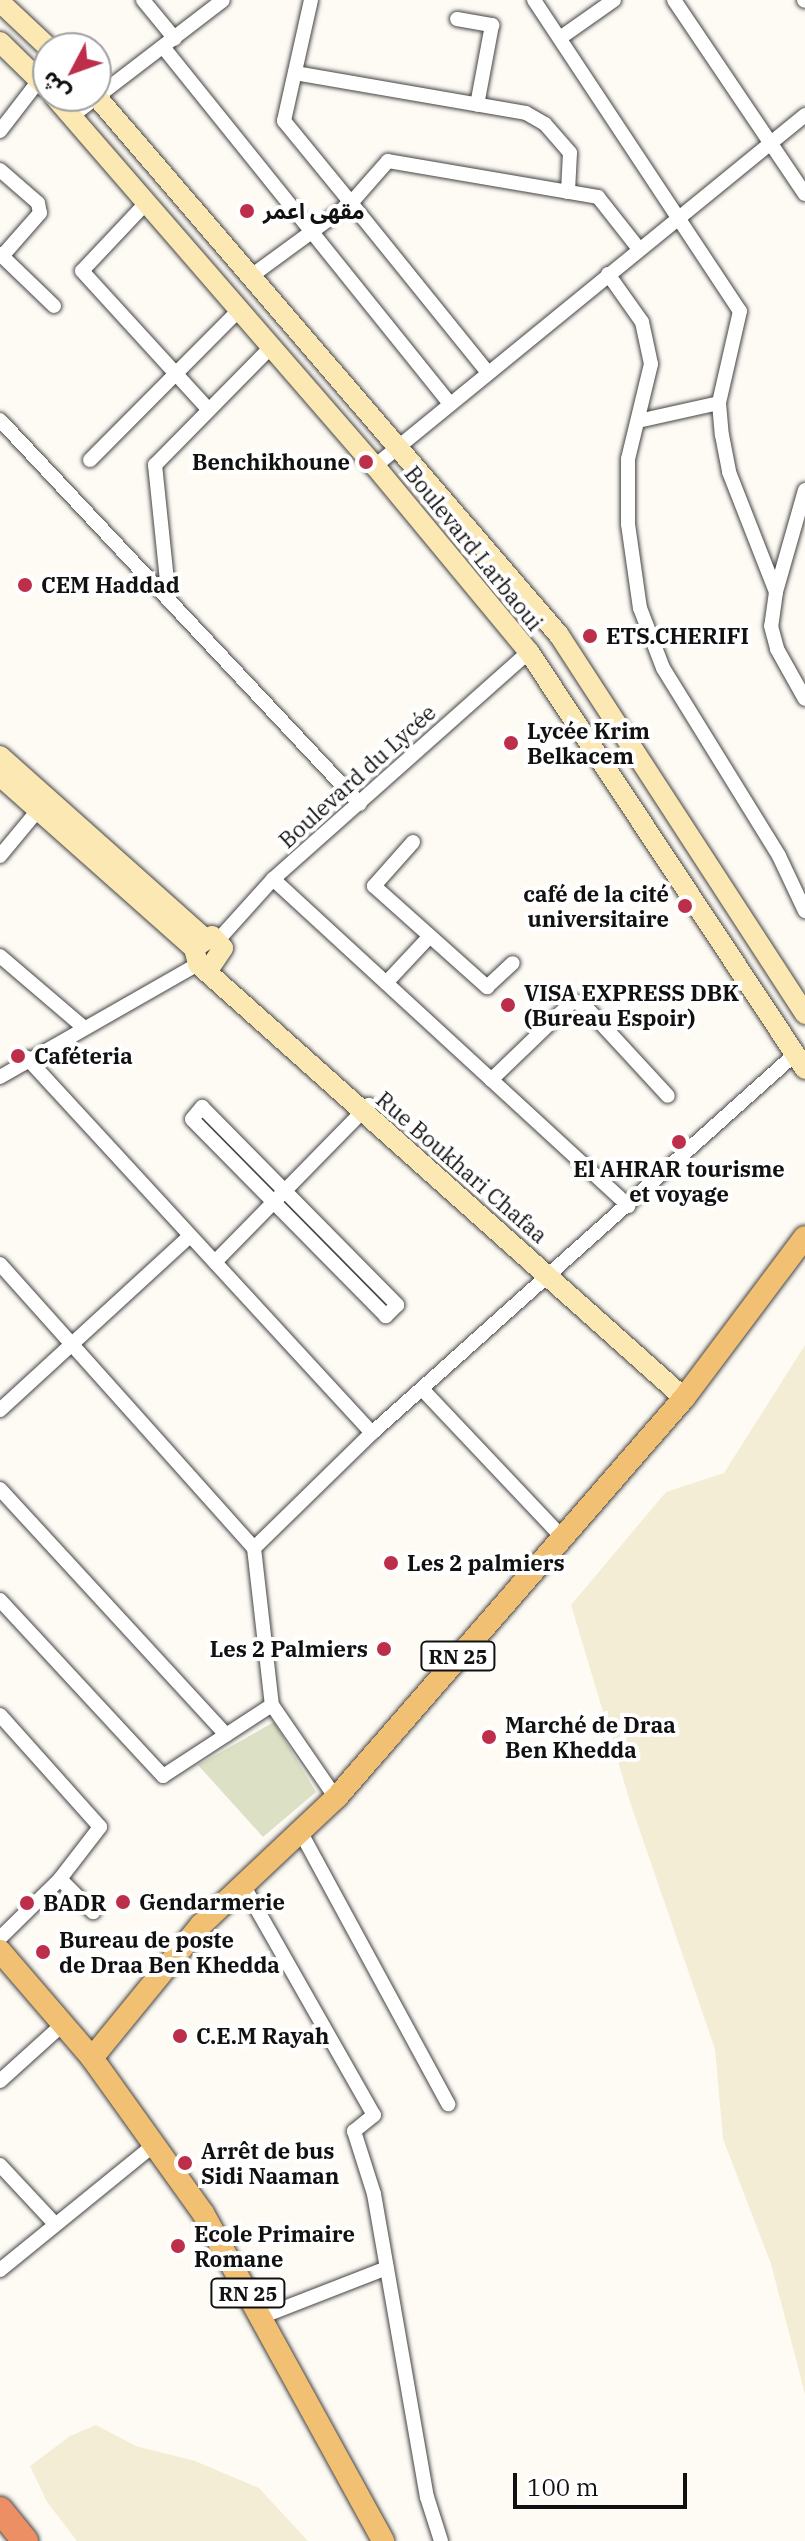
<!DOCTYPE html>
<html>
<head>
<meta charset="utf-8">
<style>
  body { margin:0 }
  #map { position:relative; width:805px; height:2541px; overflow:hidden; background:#fefbf5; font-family:"IBM Plex Serif","Noto Sans Arabic",serif }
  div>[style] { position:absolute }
  .farmland>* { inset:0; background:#f4edd5 }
  .cemetery>* { inset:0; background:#dce1c5 }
  .roads { filter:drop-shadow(0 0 2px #444) drop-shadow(0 0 2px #444) }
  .street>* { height:14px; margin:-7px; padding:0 7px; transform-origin:7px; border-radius:7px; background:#fff }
  .secondary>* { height:20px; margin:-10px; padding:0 10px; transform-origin:10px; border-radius:10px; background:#fbe8b3 }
  .primary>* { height:22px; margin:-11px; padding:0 11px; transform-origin:11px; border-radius:11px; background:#f2c072 }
  .highway>* { height:26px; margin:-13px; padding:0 13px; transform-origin:13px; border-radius:13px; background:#ed8f64 }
  .dots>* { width:22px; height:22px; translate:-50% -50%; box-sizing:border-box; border:4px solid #fff; border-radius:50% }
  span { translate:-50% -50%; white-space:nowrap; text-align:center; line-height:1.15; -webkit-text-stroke:8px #fff; paint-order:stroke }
  .shield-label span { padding:2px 6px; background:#fff; border:2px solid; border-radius:6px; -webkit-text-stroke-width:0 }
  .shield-label { font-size:20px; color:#111; font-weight:700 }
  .poi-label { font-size:22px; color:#111; font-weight:700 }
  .left { translate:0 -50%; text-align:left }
  .right { translate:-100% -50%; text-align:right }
  .street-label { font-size:22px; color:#111 }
  .north { position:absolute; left:32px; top:32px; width:80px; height:80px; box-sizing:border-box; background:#fff; border:2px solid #a0a0a0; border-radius:50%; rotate:229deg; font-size:22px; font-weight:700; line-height:32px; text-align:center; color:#111 }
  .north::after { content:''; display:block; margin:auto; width:28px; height:36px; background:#bc2e4a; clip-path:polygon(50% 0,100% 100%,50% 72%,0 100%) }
  .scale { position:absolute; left:513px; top:2473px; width:174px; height:36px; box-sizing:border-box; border:4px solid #111; border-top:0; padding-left:10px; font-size:24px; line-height:28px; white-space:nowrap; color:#111; -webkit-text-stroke:6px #fff; paint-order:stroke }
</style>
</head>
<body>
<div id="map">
  <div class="farmland">
    <i style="clip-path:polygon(805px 1345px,805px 2394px,771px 2264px,723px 2139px,715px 2049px,631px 1805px,571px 1605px,666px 1492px,724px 1473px)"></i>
    <i style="clip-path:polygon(96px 2425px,136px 2446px,195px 2461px,259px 2488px,308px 2541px,77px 2541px,47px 2502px,30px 2466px,70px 2436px)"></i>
  </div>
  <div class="cemetery">
    <i style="clip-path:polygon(274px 1722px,316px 1792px,263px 1837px,198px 1765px)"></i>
  </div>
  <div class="roads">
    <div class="street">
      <i style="left:143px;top:0;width:50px;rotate:50.6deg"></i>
      <i style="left:311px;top:0;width:124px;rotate:102.6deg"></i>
      <i style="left:284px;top:121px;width:106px;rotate:50.7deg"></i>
      <i style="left:351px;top:203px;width:56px;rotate:-48.6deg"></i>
      <i style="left:388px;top:161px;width:213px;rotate:9.7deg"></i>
      <i style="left:598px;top:197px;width:66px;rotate:51.7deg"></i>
      <i style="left:534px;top:0;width:373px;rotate:56.5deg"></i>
      <i style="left:740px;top:311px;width:94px;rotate:102.9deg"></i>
      <i style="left:719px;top:403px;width:32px;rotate:85deg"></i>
      <i style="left:722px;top:435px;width:38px;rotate:79deg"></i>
      <i style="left:729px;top:472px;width:129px;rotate:68.6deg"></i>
      <i style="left:674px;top:0;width:234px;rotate:56deg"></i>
      <i style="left:804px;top:0;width:1px;rotate:45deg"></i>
      <i style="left:457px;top:19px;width:36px;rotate:10deg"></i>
      <i style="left:492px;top:25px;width:81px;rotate:100.6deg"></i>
      <i style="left:560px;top:38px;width:66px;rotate:-35.1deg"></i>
      <i style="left:164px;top:48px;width:455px;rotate:51.2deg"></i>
      <i style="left:295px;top:73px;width:234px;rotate:9.8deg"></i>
      <i style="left:526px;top:113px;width:22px;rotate:30deg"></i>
      <i style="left:545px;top:124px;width:38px;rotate:49deg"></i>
      <i style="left:570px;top:153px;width:39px;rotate:93deg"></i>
      <i style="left:72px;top:116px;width:190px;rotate:-37.5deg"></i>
      <i style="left:0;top:131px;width:66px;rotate:-52.4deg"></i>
      <i style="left:0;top:170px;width:50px;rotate:41deg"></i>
      <i style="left:38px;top:203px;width:10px;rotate:79deg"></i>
      <i style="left:40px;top:213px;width:55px;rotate:131.3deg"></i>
      <i style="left:146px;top:203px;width:93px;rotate:133.3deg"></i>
      <i style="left:82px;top:271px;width:187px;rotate:47.6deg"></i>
      <i style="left:0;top:254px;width:75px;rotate:43.9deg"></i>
      <i style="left:254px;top:274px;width:120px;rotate:-36.2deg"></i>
      <i style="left:351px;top:203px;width:218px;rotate:51.1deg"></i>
      <i style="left:608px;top:274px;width:59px;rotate:54.7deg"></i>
      <i style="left:642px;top:322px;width:43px;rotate:77.9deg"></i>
      <i style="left:651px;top:364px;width:98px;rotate:103.6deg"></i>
      <i style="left:628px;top:459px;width:65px;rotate:90deg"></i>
      <i style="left:628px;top:524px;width:85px;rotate:81.9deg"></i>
      <i style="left:640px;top:608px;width:64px;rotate:69deg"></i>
      <i style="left:663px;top:668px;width:221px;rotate:58.3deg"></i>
      <i style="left:779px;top:856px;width:61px;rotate:64.7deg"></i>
      <i style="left:0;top:420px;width:526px;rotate:46.85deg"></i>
      <i style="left:638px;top:421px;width:83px;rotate:-12.5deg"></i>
      <i style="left:90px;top:460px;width:211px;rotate:-45.2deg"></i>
      <i style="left:375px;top:466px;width:555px;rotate:-39.22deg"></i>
      <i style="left:805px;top:490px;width:106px;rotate:105.9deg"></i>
      <i style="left:776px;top:592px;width:34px;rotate:98deg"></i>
      <i style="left:771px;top:626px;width:24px;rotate:75deg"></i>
      <i style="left:777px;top:649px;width:57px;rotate:60.8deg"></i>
      <i style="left:169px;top:600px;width:136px;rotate:-95.9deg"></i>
      <i style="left:155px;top:465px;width:165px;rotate:-45.5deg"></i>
      <i style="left:413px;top:842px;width:59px;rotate:131.6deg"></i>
      <i style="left:374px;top:886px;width:152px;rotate:41.8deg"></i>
      <i style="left:487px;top:987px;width:35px;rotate:-43deg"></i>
      <i style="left:0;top:856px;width:60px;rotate:-50.4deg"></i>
      <i style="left:273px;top:879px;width:483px;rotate:42.6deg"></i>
      <i style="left:219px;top:939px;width:81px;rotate:-48deg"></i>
      <i style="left:273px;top:879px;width:342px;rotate:-41.6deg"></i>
      <i style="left:0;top:956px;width:109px;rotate:40.5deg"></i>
      <i style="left:386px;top:983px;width:64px;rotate:-46.9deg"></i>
      <i style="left:0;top:1077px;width:228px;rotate:-29.7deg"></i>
      <i style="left:491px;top:1080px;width:114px;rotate:-43.9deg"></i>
      <i style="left:573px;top:1001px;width:13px;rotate:23deg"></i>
      <i style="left:585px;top:1006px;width:122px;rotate:47.3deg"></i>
      <i style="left:202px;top:1107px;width:278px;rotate:45.4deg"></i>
      <i style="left:397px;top:1305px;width:16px;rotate:135deg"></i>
      <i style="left:386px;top:1316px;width:276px;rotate:-134.6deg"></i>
      <i style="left:192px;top:1119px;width:16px;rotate:-50deg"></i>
      <i style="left:215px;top:1262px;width:220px;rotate:-45.6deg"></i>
      <i style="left:0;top:1264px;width:381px;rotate:48.2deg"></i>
      <i style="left:254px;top:1548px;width:165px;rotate:-44.3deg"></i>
      <i style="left:372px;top:1433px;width:510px;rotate:-132.61deg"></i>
      <i style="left:422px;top:1389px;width:202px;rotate:46.6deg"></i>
      <i style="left:0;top:1410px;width:258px;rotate:-42.5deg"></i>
      <i style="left:372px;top:1433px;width:567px;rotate:-41.85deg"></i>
      <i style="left:0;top:1489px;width:334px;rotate:47.4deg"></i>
      <i style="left:254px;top:1548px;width:158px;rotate:83.5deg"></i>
      <i style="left:272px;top:1705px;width:113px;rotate:55.5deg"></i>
      <i style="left:0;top:1600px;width:240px;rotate:47.2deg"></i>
      <i style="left:163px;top:1776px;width:130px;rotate:-33.1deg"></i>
      <i style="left:0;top:1715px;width:150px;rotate:48.2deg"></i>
      <i style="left:100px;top:1827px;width:66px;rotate:127.6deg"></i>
      <i style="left:300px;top:1831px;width:311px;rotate:61.5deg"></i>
      <i style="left:242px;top:1883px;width:267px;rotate:60.4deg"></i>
      <i style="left:374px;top:2115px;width:26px;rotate:141deg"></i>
      <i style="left:354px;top:2131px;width:66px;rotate:72.4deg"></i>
      <i style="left:374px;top:2194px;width:308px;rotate:80.1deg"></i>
      <i style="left:427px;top:2497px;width:46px;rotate:72.3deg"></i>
      <i style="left:0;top:1938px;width:84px;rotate:-44.5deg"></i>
      <i style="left:60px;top:1879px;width:47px;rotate:45deg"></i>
      <i style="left:0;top:2081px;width:85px;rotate:-42.1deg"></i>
      <i style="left:0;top:2165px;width:79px;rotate:47deg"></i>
      <i style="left:0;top:2270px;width:200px;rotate:-39.1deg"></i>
      <i style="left:261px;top:2317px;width:135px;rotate:-21.3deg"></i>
    </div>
    <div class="secondary">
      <i style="left:0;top:2px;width:67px;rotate:43.2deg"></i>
      <i style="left:0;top:42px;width:67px;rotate:44.4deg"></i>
      <i style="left:54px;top:96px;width:490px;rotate:49.1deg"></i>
      <i style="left:375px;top:466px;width:241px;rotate:50.4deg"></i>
      <i style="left:529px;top:652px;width:500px;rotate:56.5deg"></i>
      <i style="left:96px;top:96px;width:711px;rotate:49.34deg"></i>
      <i style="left:559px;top:635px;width:452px;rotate:57deg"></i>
      <i style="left:0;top:756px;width:273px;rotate:41.7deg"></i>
      <i style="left:0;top:776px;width:259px;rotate:41.6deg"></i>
      <i style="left:209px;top:969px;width:25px;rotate:-56deg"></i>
      <i style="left:223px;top:948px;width:16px;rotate:-133deg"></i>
      <i style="left:212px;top:936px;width:22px;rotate:146deg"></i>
      <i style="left:194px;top:948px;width:16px;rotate:76deg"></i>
      <i style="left:198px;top:964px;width:652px;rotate:41.76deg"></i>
    </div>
    <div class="primary">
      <i style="left:0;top:1951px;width:141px;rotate:49.3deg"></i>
      <i style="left:92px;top:2058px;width:191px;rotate:54.4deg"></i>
      <i style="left:203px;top:2213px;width:374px;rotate:61.2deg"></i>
      <i style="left:92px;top:2058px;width:172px;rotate:-50.7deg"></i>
      <i style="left:201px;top:1925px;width:185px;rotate:-43.3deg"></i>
      <i style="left:336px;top:1798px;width:530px;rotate:-48.98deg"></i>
      <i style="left:684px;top:1398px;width:201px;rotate:-53.1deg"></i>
    </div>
    <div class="highway">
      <i style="left:0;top:2510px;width:40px;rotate:51deg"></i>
    </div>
  </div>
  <div class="dots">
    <i style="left:247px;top:211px;background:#bc2e4a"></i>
    <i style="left:366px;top:462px;background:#bc2e4a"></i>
    <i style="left:25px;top:585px;background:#bc2e4a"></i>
    <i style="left:590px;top:636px;background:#bc2e4a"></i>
    <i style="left:511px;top:743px;background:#bc2e4a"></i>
    <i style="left:685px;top:906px;background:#bc2e4a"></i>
    <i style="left:508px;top:1005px;background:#bc2e4a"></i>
    <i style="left:18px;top:1056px;background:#bc2e4a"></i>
    <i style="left:679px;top:1142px;background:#bc2e4a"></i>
    <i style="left:391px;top:1563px;background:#bc2e4a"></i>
    <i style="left:384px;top:1649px;background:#bc2e4a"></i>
    <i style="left:489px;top:1737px;background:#bc2e4a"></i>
    <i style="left:123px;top:1902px;background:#bc2e4a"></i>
    <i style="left:27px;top:1903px;background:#bc2e4a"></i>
    <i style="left:43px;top:1952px;background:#bc2e4a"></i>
    <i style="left:180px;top:2036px;background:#bc2e4a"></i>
    <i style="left:185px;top:2163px;background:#bc2e4a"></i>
    <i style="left:178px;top:2246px;background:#bc2e4a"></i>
  </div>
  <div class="shield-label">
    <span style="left:458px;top:1656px">RN 25</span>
    <span style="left:248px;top:2293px">RN 25</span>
  </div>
  <div class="poi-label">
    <span class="left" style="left:263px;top:211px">مقهى اعمر</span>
    <span class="right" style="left:350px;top:462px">Benchikhoune</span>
    <span class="left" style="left:41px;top:585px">CEM Haddad</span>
    <span class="left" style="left:606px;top:636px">ETS.CHERIFI</span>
    <span class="left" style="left:527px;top:743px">Lycée Krim<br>Belkacem</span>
    <span class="right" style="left:669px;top:906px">café de la cité<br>universitaire</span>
    <span class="left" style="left:524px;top:1005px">VISA EXPRESS DBK<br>(Bureau Espoir)</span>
    <span class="left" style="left:34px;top:1056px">Caféteria</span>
    <span style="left:679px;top:1181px">El AHRAR tourisme<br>et voyage</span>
    <span class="left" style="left:407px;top:1563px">Les 2 palmiers</span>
    <span class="right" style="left:368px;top:1649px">Les 2 Palmiers</span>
    <span class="left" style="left:505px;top:1737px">Marché de Draa<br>Ben Khedda</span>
    <span class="left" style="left:139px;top:1902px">Gendarmerie</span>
    <span class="left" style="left:43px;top:1903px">BADR</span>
    <span class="left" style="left:59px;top:1952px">Bureau de poste<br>de Draa Ben Khedda</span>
    <span class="left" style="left:196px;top:2036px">C.E.M Rayah</span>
    <span class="left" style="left:201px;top:2163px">Arrêt de bus<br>Sidi Naaman</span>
    <span class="left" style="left:194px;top:2246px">Ecole Primaire<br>Romane</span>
  </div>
  <div class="street-label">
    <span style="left:474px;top:548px;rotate:51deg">Boulevard Larbaoui</span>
    <span style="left:357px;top:776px;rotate:-42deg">Boulevard du Lycée</span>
    <span style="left:462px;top:1167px;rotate:41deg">Rue Boukhari Chafaa</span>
  </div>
  <div class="north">ش</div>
  <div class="scale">100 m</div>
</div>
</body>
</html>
